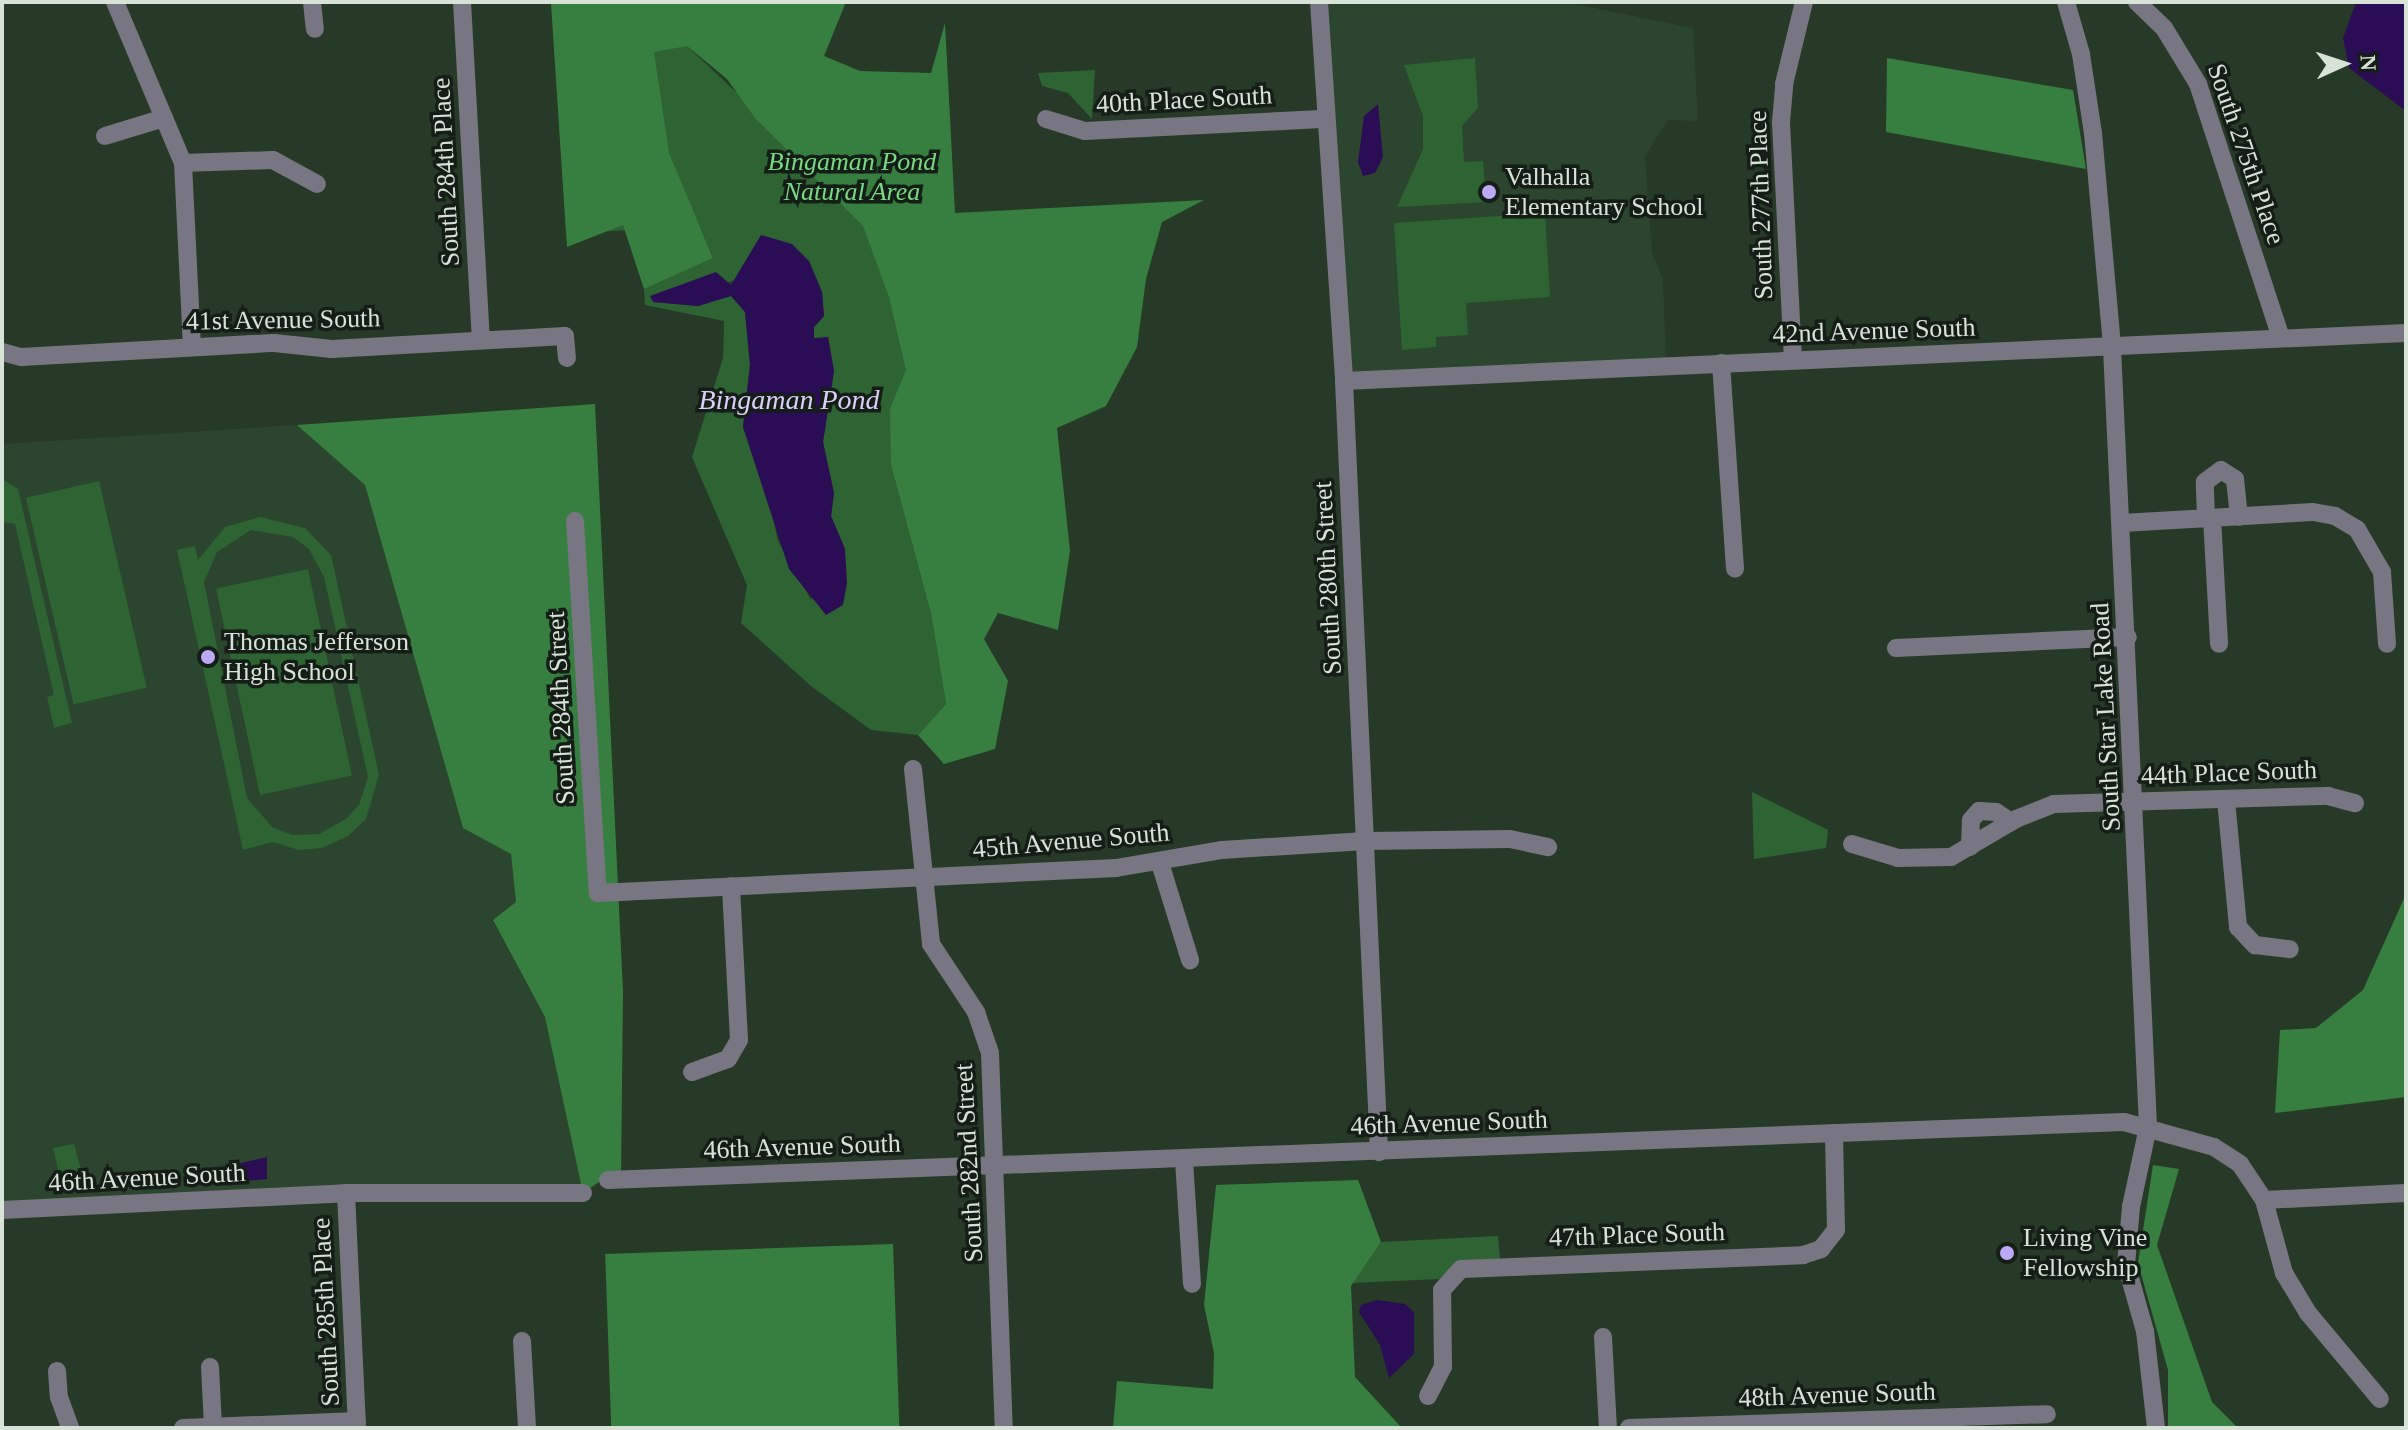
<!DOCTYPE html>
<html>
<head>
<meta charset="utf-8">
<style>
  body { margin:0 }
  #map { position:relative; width:2408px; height:1430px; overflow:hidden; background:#263a27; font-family:Georgia,serif }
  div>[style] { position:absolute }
  .built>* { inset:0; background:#2c452e }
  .green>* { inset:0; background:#2e6334; transform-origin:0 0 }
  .forest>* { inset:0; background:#377f40; transform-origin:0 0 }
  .water>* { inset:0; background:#2b0d56 }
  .minor>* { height:18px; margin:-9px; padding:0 9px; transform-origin:9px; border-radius:9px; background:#787682 }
  .dots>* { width:22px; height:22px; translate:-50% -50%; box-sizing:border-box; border:4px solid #151e16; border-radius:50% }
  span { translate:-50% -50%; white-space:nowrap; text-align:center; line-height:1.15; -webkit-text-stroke:7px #151e16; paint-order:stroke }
  .street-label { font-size:26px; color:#d7e3d7 }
  .park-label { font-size:26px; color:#79d983; font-style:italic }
  .poi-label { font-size:26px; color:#d7e3d7 }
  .left { translate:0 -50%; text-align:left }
  .water-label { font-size:28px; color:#d9cffa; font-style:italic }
  .frame { position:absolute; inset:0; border:4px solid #d7e3d7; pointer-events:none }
  .north { position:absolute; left:2304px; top:24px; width:80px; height:80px; -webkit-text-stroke:6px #151e16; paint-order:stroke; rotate:87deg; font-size:22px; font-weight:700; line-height:32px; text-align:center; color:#d7e3d7 }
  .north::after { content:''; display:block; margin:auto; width:28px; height:36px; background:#d7e3d7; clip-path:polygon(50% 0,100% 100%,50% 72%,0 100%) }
</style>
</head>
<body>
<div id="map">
  <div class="built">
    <i style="clip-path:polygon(1319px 2px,1565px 2px,1693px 28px,1698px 121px,1668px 120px,1645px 156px,1652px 252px,1663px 280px,1666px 365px,1344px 381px)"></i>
    <i style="clip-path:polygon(297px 425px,365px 485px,463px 828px,511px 854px,516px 902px,493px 921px,545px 1017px,583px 1193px,2px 1210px,2px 444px)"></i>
  </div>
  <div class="green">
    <i style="clip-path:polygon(evenodd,551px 2px,687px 46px,736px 92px,934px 83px,957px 393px,891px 465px,931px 614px,946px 704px,918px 735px,871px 730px,811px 686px,741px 623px,747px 585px,692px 457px,723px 358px,724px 321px,645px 305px,644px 289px,713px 257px,700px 227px,566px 233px,551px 2px,809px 261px,822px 292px,824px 316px,814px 327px,814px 339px,828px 337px,834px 371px,823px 442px,834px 493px,831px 516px,845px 549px,811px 600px,778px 541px,767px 491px,743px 427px,750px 365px,745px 312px,731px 296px,698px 306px,653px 302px,809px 261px)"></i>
    <i style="clip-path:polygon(1475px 58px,1478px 108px,1462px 126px,1464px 162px,1483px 161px,1486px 202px,1397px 207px,1423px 149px,1423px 116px,1404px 65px)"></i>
    <i style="clip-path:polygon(1095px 70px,1092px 119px,1068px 93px,1042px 86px,1038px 73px)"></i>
    <i style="clip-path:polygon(1545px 213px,1550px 297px,1466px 303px,1468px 335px,1436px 337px,1436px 347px,1402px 350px,1394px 223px)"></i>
    <i style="clip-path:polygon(2px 479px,18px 489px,72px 723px,54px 728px,47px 697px,54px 695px,15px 524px,2px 522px)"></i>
    <i style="left:99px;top:481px;width:212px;height:75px;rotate:77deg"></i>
    <i style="clip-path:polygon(evenodd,260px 517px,305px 528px,331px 555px,379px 775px,366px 819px,348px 836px,322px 848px,299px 850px,273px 842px,243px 850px,177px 550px,195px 546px,198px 560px,225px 527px,260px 517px,251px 530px,293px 537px,309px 549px,324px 577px,368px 777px,359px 805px,346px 819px,319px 834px,292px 835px,272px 827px,247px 798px,204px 582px,217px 552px,251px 530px)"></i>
    <i style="left:308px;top:569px;width:211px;height:94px;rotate:78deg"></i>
    <i style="clip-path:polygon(1752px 792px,1828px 830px,1826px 848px,1754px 859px)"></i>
    <i style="clip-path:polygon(74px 1144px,83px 1177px,63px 1190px,53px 1148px)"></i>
    <i style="clip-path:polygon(1498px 1236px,1500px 1261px,1459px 1264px,1439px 1279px,1352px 1283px,1381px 1242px)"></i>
  </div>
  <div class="forest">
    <i style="clip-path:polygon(551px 2px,846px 2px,824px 56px,860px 71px,931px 73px,945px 23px,955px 213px,1204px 200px,1162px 222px,1146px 279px,1137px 347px,1106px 406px,1057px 428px,1070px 551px,1058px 630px,998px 613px,984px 639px,1008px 681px,995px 749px,944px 764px,918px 735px,946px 704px,931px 614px,891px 465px,890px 409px,906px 370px,889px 297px,863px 226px,755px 118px,727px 79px,687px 46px,654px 52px,669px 153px,713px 258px,644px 289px,623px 225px,567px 247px)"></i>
    <i style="clip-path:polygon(1887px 58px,2073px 90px,2086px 169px,1886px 132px)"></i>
    <i style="clip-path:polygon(595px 404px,623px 991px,621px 1179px,602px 1180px,583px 1193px,545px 1017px,493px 920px,516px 902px,511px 854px,463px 828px,365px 485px,297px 425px)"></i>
    <i style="clip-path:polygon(2406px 894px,2406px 1097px,2275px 1113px,2280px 1030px,2316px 1028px,2363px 990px)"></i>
    <i style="clip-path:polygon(2153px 1165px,2179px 1169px,2157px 1245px,2212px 1402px,2238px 1428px,2168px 1428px,2168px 1370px,2138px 1263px)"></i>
    <i style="clip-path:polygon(1358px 1180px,1381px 1242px,1351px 1286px,1355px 1377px,1402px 1428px,1113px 1428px,1117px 1381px,1213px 1389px,1214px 1353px,1204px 1305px,1216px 1185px)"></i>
    <i style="left:893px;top:1244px;width:184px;height:288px;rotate:88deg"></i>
  </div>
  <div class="water">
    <i style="clip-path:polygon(2356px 2px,2406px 2px,2406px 111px,2349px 68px,2343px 38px)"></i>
    <i style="clip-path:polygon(1378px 104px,1383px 157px,1375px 173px,1363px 176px,1358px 162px,1364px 116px)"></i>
    <i style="clip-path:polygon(761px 235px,792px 244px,809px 261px,822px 292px,824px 316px,814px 327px,814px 338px,828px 337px,834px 371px,823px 442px,834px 493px,831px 516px,845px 549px,847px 583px,843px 605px,826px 615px,789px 569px,743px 427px,750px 365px,745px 312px,731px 296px,698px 306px,653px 302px,650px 296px,716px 272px,731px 285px)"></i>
    <i style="clip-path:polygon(267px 1157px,267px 1179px,218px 1184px,216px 1169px)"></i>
    <i style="clip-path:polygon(1377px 1300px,1405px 1304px,1414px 1312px,1414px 1354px,1389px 1378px,1380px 1345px,1359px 1312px,1361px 1305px)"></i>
  </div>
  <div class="minor">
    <i style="left:115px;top:2px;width:175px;rotate:67.1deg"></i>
    <i style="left:183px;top:163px;width:183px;rotate:87.2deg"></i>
    <i style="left:312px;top:2px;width:27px;rotate:84deg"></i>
    <i style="left:462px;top:2px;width:338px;rotate:86.8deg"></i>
    <i style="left:1319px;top:2px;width:380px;rotate:86.2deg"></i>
    <i style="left:1344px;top:381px;width:772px;rotate:87.4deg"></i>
    <i style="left:2066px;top:2px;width:54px;rotate:73.9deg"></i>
    <i style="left:2081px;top:54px;width:80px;rotate:81.4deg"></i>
    <i style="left:2093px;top:133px;width:216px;rotate:84.9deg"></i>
    <i style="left:2112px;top:348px;width:780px;rotate:87.35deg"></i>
    <i style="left:2148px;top:1127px;width:82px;rotate:102deg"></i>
    <i style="left:2131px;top:1207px;width:57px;rotate:95deg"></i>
    <i style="left:2126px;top:1264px;width:70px;rotate:74.2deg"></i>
    <i style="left:2145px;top:1331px;width:98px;rotate:83.5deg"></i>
    <i style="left:2137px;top:2px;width:37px;rotate:44deg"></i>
    <i style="left:2164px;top:28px;width:66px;rotate:58.7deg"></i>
    <i style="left:2198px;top:84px;width:267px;rotate:71.9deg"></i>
    <i style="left:1046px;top:119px;width:41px;rotate:17.1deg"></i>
    <i style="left:1085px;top:131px;width:241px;rotate:-2.9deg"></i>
    <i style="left:105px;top:136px;width:62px;rotate:-17deg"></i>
    <i style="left:183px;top:163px;width:90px;rotate:-1.9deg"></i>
    <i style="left:273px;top:160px;width:50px;rotate:28.6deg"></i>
    <i style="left:2px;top:352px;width:20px;rotate:15deg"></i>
    <i style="left:21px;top:357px;width:253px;rotate:-3.2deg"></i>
    <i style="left:274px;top:343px;width:58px;rotate:5.9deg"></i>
    <i style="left:332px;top:349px;width:233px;rotate:-3.2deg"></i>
    <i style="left:565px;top:336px;width:22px;rotate:85deg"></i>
    <i style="left:1793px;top:360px;width:238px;rotate:-92.9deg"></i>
    <i style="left:1781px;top:122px;width:38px;rotate:-85deg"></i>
    <i style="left:1784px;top:84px;width:84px;rotate:-76.3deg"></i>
    <i style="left:1721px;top:363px;width:206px;rotate:86.1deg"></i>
    <i style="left:1344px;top:381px;width:1063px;rotate:-2.59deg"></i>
    <i style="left:2212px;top:518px;width:126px;rotate:86.8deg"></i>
    <i style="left:2206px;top:519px;width:37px;rotate:-92deg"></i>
    <i style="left:2205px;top:482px;width:20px;rotate:-37deg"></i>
    <i style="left:2221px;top:470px;width:17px;rotate:33deg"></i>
    <i style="left:2235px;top:479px;width:38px;rotate:84deg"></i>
    <i style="left:575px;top:521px;width:373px;rotate:86.5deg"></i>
    <i style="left:598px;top:893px;width:519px;rotate:-2.76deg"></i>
    <i style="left:1116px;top:868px;width:108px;rotate:-9.6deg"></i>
    <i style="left:1222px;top:850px;width:144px;rotate:-3.6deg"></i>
    <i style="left:1366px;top:841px;width:144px;rotate:-0.8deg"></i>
    <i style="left:1510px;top:839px;width:39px;rotate:12deg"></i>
    <i style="left:2122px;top:523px;width:191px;rotate:-3.3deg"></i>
    <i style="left:2313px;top:512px;width:22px;rotate:10deg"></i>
    <i style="left:2335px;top:516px;width:26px;rotate:31deg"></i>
    <i style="left:2357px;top:529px;width:50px;rotate:59.8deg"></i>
    <i style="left:2382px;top:572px;width:72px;rotate:86deg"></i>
    <i style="left:1896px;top:648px;width:232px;rotate:-2.7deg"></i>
    <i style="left:913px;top:769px;width:176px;rotate:84.1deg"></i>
    <i style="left:931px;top:944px;width:82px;rotate:56.5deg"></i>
    <i style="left:976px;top:1012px;width:43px;rotate:71.1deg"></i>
    <i style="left:990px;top:1053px;width:375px;rotate:87.9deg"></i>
    <i style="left:2226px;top:800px;width:128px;rotate:84.6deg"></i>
    <i style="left:2238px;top:927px;width:25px;rotate:47deg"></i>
    <i style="left:2255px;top:945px;width:35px;rotate:7deg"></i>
    <i style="left:1852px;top:844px;width:48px;rotate:16.9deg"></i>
    <i style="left:1898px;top:858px;width:53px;rotate:-1.1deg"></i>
    <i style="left:1951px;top:857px;width:75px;rotate:-30.3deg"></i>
    <i style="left:2016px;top:819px;width:41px;rotate:-21.5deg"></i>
    <i style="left:2054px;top:804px;width:274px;rotate:-1.7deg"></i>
    <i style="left:2328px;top:796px;width:28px;rotate:15deg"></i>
    <i style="left:1970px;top:847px;width:27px;rotate:-88deg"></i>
    <i style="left:1971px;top:820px;width:12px;rotate:-48deg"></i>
    <i style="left:1979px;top:811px;width:17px;rotate:3deg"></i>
    <i style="left:1996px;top:812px;width:18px;rotate:34deg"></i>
    <i style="left:1160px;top:863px;width:102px;rotate:72.8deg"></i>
    <i style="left:692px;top:1072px;width:38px;rotate:-20deg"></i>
    <i style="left:728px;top:1059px;width:22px;rotate:-60deg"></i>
    <i style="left:739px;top:1040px;width:154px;rotate:-93deg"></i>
    <i style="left:1184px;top:1160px;width:124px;rotate:86.3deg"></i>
    <i style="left:608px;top:1180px;width:1517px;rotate:-2.19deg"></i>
    <i style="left:2124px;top:1122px;width:93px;rotate:15.5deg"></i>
    <i style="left:2214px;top:1147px;width:31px;rotate:33deg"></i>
    <i style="left:2240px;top:1164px;width:43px;rotate:56.3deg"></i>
    <i style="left:2264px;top:1200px;width:76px;rotate:74.7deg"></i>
    <i style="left:2284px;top:1273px;width:47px;rotate:59deg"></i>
    <i style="left:2308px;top:1313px;width:112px;rotate:50.1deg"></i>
    <i style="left:346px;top:1193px;width:235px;rotate:87.3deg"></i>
    <i style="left:2264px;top:1200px;width:142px;rotate:-2.8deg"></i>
    <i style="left:2px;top:1210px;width:344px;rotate:-2.8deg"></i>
    <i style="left:346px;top:1193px;width:237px"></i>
    <i style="left:1603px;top:1337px;width:91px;rotate:86.9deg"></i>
    <i style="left:522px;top:1341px;width:87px;rotate:86.7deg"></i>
    <i style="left:210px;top:1367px;width:60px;rotate:87.1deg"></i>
    <i style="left:57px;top:1371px;width:26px;rotate:86deg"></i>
    <i style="left:59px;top:1397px;width:33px;rotate:70deg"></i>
    <i style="left:1428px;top:1396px;width:33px;rotate:-63deg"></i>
    <i style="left:1443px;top:1367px;width:77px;rotate:-90.7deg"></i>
    <i style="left:1442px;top:1290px;width:28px;rotate:-48deg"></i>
    <i style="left:1461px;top:1269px;width:342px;rotate:-2.3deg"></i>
    <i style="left:1803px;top:1255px;width:19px;rotate:-18deg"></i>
    <i style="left:1821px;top:1249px;width:24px;rotate:-52deg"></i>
    <i style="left:1836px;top:1230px;width:97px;rotate:-91.2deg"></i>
    <i style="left:183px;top:1428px;width:174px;rotate:-2.3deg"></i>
    <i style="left:1629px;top:1428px;width:418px;rotate:-1.9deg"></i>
  </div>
  <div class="dots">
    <i style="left:1489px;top:192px;background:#bca9f5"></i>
    <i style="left:208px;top:657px;background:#bca9f5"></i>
    <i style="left:2007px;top:1253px;background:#bca9f5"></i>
  </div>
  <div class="street-label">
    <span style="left:1184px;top:100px;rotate:-3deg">40th Place South</span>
    <span style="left:2246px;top:154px;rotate:71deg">South 275th Place</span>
    <span style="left:446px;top:172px;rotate:-93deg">South 284th Place</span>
    <span style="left:1761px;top:205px;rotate:-92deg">South 277th Place</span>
    <span style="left:283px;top:320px;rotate:-1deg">41st Avenue South</span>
    <span style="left:1874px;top:331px;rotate:-2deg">42nd Avenue South</span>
    <span style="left:1328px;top:578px;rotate:-93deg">South 280th Street</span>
    <span style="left:561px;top:708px;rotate:-93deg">South 284th Street</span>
    <span style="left:2106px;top:717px;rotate:-93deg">South Star Lake Road</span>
    <span style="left:2229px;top:773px;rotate:-2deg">44th Place South</span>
    <span style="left:1071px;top:841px;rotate:-5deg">45th Avenue South</span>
    <span style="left:1449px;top:1123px;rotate:-2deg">46th Avenue South</span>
    <span style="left:802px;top:1147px;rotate:-2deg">46th Avenue South</span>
    <span style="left:969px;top:1163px;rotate:-93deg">South 282nd Street</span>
    <span style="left:147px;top:1178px;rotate:-3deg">46th Avenue South</span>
    <span style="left:1637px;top:1235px;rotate:-2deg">47th Place South</span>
    <span style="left:326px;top:1312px;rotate:-93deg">South 285th Place</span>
    <span style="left:1837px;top:1395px;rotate:-2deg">48th Avenue South</span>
  </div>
  <div class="park-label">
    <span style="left:852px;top:177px">Bingaman Pond<br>Natural Area</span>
  </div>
  <div class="poi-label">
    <span class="left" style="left:1505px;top:192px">Valhalla<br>Elementary School</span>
    <span class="left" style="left:224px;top:657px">Thomas Jefferson<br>High School</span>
    <span class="left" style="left:2023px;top:1253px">Living Vine<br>Fellowship</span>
  </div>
  <div class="water-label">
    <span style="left:789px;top:400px">Bingaman Pond</span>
  </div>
  <div class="frame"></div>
  <div class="north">N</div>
</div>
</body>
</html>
